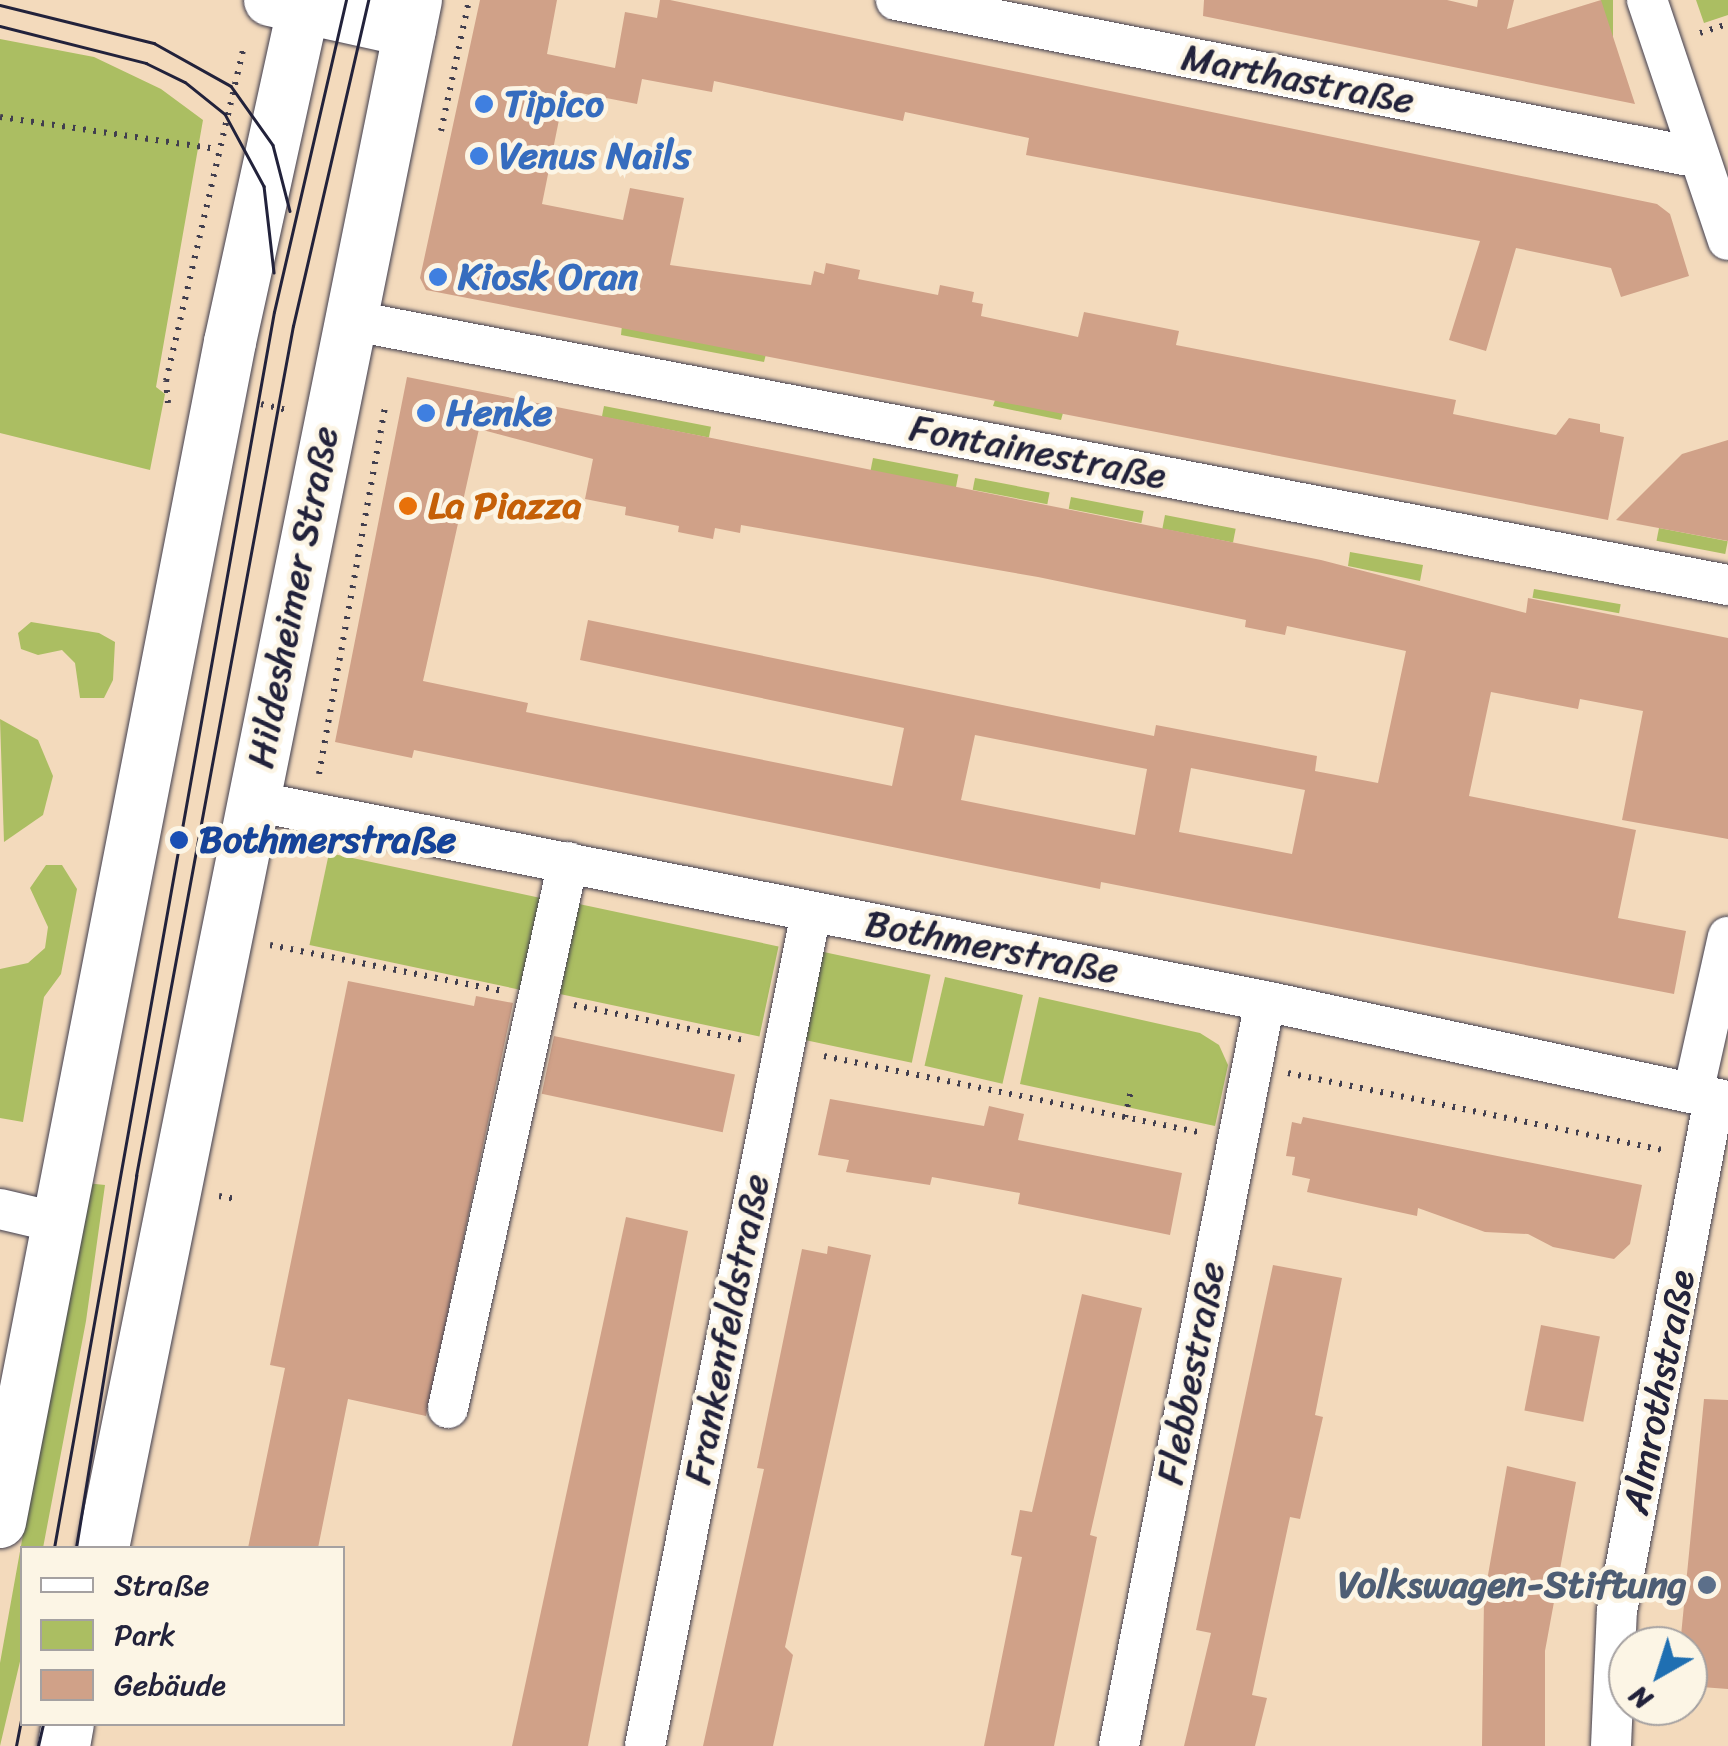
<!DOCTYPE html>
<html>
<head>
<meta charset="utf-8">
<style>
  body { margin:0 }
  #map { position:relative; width:1728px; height:1746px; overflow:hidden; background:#f3dabc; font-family:Sriracha,sans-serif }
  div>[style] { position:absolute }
  .green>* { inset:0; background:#abbe62; transform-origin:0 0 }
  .building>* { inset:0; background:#d0a188; transform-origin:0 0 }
  .path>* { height:6px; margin-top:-3px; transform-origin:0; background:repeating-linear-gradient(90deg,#413e4e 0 2.5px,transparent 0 10.5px) }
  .roads { filter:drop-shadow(0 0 2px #413e4e) drop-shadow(0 0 2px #413e4e) }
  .minor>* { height:40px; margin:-20px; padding:0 20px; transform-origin:20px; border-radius:20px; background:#fff }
  .major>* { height:52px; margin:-26px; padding:0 26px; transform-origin:26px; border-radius:26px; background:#fff }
  .tram>* { height:2.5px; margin:-1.25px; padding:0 1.25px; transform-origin:1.25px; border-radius:1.25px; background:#22223b }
  .dots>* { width:28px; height:28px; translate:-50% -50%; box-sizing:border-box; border:5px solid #fcf5e5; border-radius:50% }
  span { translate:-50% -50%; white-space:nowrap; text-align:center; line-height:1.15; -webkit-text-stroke:9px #fcf5e5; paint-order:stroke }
  .street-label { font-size:38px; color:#22223b }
  .shop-label { font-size:38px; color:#366cbe; font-weight:700 }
  .left { translate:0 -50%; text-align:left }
  .food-label { font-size:38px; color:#c56008; font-weight:700 }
  .transit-label { font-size:38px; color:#164399; font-weight:700 }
  .service-label { font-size:38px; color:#4e5e75; font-weight:700 }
  .right { translate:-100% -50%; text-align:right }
  .legend { position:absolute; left:20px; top:1546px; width:325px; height:180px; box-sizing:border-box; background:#fcf5e5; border:2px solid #a5a1a1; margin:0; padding:12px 18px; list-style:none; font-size:30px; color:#22223b }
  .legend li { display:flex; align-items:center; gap:20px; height:50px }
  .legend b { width:50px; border:2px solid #a5a1a1 }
  .north { position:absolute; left:1608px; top:1626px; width:100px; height:100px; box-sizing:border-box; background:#fcf5e5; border:2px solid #a5a1a1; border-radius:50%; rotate:219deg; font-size:28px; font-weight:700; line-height:40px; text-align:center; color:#22223b }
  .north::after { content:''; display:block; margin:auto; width:35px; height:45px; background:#1f6fb2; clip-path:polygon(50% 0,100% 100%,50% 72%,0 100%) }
</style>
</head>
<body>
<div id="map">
  <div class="green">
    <i style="left:1601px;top:0;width:12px;height:62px"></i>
    <i style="clip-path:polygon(1696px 0,1728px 0,1728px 15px,1704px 23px)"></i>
    <i style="clip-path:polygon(0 39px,94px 57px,161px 89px,203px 120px,156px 387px,165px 394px,150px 470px,0 433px)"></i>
    <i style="clip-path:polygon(622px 325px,766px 354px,764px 362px,621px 335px)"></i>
    <i style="clip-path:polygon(996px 397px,1063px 413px,1061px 420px,993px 406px)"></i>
    <i style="left:604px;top:406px;width:109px;height:11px;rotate:11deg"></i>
    <i style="left:873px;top:458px;width:87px;height:14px;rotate:11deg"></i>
    <i style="left:975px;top:478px;width:76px;height:12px;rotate:11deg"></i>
    <i style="left:1071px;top:497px;width:74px;height:12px;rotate:11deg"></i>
    <i style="left:1165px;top:515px;width:72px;height:14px;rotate:11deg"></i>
    <i style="left:1659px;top:528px;width:70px;height:13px;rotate:11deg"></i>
    <i style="clip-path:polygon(1350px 552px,1423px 565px,1420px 581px,1348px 566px)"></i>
    <i style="left:1534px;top:589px;width:88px;height:9px;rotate:10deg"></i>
    <i style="clip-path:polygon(31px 622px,99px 633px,115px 642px,113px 680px,104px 698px,80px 698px,75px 663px,62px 650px,38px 655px,21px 649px,18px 633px)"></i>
    <i style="clip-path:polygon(0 719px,38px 740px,53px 776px,43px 815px,4px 842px)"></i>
    <i style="left:329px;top:853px;width:220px;height:94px;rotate:12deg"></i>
    <i style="clip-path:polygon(46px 865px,62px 865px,77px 889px,61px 974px,44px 997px,23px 1122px,0 1118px,0 969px,28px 963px,45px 948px,48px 927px,30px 888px)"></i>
    <i style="left:579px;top:904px;width:204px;height:92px;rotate:12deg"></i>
    <i style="left:819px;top:951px;width:114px;height:90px;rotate:12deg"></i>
    <i style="left:945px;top:977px;width:80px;height:91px;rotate:13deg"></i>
    <i style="clip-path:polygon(1039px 997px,1200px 1033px,1219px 1045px,1228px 1065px,1215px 1126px,1020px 1084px)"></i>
    <i style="clip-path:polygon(86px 1183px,105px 1185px,86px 1321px,43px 1548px,22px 1548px,22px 1653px,0 1746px,0 1663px)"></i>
  </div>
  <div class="building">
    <i style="clip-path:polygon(480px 0,557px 0,547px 54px,615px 68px,625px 12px,657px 18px,660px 0,670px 0,1657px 204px,1670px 214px,1689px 276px,1621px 297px,1611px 268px,1516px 248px,1486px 351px,1449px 340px,1480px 241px,1026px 155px,1029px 138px,905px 112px,903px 121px,714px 81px,712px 92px,642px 79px,637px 104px,565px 90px,542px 204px,623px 220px,630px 188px,684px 198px,670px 265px,811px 285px,814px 271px,824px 274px,826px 263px,860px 270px,858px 279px,938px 295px,940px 285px,974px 292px,972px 302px,983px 304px,981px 316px,1078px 337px,1084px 312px,1179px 331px,1176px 345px,1456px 400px,1453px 414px,1556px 435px,1569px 418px,1600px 424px,1600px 432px,1624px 437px,1608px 520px,426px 290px,420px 278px)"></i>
    <i style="clip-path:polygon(1204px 0,1447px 0,1477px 7px,1478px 0,1514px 0,1507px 29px,1601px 0,1635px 104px,1203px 16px)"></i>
    <i style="clip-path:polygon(evenodd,407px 377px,1321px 560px,1526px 613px,1528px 598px,1728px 638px,1728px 839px,1622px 820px,1643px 711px,1580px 699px,1578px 709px,1491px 692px,1469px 796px,1636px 830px,1618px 918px,1686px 931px,1674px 994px,1101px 882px,1100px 889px,414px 750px,412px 758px,335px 742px,407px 377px,479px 429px,593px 459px,585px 499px,626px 507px,625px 515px,679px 526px,678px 532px,713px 539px,715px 528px,740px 533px,741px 525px,1038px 577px,1246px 620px,1245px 627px,1285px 635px,1287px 626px,1406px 651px,1378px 783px,1315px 771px,1317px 756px,1156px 725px,1154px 736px,588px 620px,580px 660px,904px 728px,892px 786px,526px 712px,528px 703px,423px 681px,479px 429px,407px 377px,975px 735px,1147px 769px,1135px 835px,961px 800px,975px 735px,407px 377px,1191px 768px,1305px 790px,1292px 854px,1179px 832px,1191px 768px)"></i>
    <i style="clip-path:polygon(1728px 440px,1728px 541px,1616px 520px,1682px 454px)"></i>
    <i style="clip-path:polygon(348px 981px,474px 1006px,476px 996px,513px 1003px,426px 1416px,348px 1399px,318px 1548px,248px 1548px,285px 1368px,270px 1365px)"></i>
    <i style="left:554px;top:1036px;width:185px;height:59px;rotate:12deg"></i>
    <i style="clip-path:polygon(830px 1099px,984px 1126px,989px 1106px,1024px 1114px,1018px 1140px,1182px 1173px,1170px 1235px,1018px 1204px,1020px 1193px,932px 1177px,930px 1185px,846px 1172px,849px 1160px,818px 1155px)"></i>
    <i style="clip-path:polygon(1303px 1117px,1642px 1185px,1630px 1244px,1614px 1259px,1553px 1247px,1528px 1234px,1485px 1232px,1418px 1208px,1417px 1216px,1307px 1192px,1310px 1179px,1292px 1175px,1295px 1157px,1286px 1156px,1292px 1122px,1301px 1124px)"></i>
    <i style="clip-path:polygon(626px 1217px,688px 1231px,588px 1746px,512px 1746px)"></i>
    <i style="clip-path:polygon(828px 1246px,871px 1255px,785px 1647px,793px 1655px,773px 1746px,703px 1746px,764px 1469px,757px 1468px,802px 1249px,827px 1254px)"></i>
    <i style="clip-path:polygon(1273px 1265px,1342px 1278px,1315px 1415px,1323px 1417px,1300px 1519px,1290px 1517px,1252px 1695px,1267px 1698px,1255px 1746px,1184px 1746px,1211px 1633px,1196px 1630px)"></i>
    <i style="clip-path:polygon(1082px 1294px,1142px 1308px,1090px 1535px,1097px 1537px,1054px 1746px,984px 1746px,1022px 1557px,1011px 1555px,1020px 1510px,1032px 1512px)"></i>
    <i style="left:1541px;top:1325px;width:60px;height:87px;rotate:11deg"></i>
    <i style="clip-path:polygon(1704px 1399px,1728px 1400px,1728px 1689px,1688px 1686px,1688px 1646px,1680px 1646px)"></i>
    <i style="clip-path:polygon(1507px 1466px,1576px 1482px,1545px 1651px,1545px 1746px,1482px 1746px,1484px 1598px)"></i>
  </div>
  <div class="path">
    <i style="left:1700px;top:33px;width:29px;rotate:-18deg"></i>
    <i style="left:0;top:117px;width:219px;rotate:8.4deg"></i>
    <i style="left:441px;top:131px;width:134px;rotate:-77.9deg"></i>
    <i style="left:168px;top:403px;width:22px;rotate:-95deg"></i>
    <i style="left:166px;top:381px;width:341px;rotate:-76.9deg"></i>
    <i style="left:261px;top:404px;width:28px;rotate:13deg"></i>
    <i style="left:319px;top:774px;width:372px;rotate:-79.8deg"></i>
    <i style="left:270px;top:945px;width:237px;rotate:11.2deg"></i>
    <i style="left:574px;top:1005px;width:178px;rotate:11.7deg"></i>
    <i style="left:824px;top:1056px;width:382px;rotate:11.5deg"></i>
    <i style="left:1288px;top:1073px;width:387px;rotate:11.6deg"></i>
    <i style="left:1125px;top:1117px;width:31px;rotate:-77deg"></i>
    <i style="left:219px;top:1196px;width:17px;rotate:10deg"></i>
  </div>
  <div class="roads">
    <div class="minor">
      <i style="left:896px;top:0;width:818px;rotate:11.13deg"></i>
      <i style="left:1647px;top:0;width:253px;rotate:71.4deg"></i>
      <i style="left:349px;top:320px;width:1404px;rotate:10.88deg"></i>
      <i style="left:253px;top:801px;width:1032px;rotate:11.18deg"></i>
      <i style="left:1265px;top:1001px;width:474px;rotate:12.2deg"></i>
      <i style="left:1693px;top:1093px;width:160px;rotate:-77.4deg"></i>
      <i style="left:0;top:1209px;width:61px;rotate:13.3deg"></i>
      <i style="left:448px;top:1408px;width:559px;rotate:-77.6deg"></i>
      <i style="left:645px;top:1746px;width:850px;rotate:-78.74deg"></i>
      <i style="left:1119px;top:1746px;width:759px;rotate:-78.91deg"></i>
      <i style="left:1611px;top:1746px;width:135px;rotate:-87.5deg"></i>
      <i style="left:1617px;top:1611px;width:522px;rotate:-79.29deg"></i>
    </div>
    <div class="major">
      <i style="left:270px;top:0;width:143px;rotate:12.5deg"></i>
      <i style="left:0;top:1522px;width:1202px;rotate:-78.97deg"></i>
      <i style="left:230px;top:342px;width:350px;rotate:-77.6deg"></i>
      <i style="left:103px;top:1548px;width:1579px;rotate:-78.57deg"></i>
      <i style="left:64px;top:1746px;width:22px;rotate:-80deg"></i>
    </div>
  </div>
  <div class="tram">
    <i style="left:0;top:5px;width:159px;rotate:13.9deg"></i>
    <i style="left:154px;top:43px;width:88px;rotate:29.2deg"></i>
    <i style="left:231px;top:86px;width:72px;rotate:54.6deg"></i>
    <i style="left:273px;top:145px;width:68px;rotate:75.6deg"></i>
    <i style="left:0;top:26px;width:151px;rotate:14.2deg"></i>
    <i style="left:146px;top:63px;width:43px;rotate:26deg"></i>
    <i style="left:185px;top:82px;width:51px;rotate:38.7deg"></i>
    <i style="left:225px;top:114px;width:82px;rotate:61.6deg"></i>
    <i style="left:264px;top:186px;width:87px;rotate:83.4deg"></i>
    <i style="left:54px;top:1548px;width:1255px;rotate:-79.91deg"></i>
    <i style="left:274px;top:312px;width:320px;rotate:-77deg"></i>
    <i style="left:76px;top:1548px;width:377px;rotate:-80.8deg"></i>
    <i style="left:136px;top:1176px;width:864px;rotate:-79.54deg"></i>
    <i style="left:293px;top:326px;width:335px;rotate:-77deg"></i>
    <i style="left:16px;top:1746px;width:32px;rotate:-79deg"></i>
    <i style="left:38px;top:1746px;width:23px;rotate:-77deg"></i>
  </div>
  <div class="dots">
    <i style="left:484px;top:104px;background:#3f7fe0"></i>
    <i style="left:479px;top:156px;background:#3f7fe0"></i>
    <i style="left:438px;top:277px;background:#3f7fe0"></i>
    <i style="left:426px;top:413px;background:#3f7fe0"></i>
    <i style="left:408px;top:506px;background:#e8710a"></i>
    <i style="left:179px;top:840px;background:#1a4fb4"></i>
    <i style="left:1707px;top:1585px;background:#5c6f8a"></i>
  </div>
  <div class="street-label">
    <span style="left:1298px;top:79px;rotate:11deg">Marthastraße</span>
    <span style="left:1038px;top:452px;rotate:11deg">Fontainestraße</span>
    <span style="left:293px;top:597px;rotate:-79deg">Hildesheimer Straße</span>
    <span style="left:992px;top:947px;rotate:11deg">Bothmerstraße</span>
    <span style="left:727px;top:1329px;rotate:-79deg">Frankenfeldstraße</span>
    <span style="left:1191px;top:1373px;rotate:-79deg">Flebbestraße</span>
    <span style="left:1659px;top:1392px;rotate:-79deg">Almrothstraße</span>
  </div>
  <div class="shop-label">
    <span class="left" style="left:504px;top:104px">Tipico</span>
    <span class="left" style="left:499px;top:156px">Venus Nails</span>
    <span class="left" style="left:458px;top:277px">Kiosk Oran</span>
    <span class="left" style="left:446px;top:413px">Henke</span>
  </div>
  <div class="food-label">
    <span class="left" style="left:428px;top:506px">La Piazza</span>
  </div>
  <div class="transit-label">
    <span class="left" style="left:199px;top:840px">Bothmerstraße</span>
  </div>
  <div class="service-label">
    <span class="right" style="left:1687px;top:1585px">Volkswagen-Stiftung</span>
  </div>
  <ul class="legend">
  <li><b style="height:12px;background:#fff"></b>Straße</li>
  <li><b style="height:28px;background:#abbe62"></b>Park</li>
  <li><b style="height:28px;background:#d0a188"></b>Gebäude</li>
  </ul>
  <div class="north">N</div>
</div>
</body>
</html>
